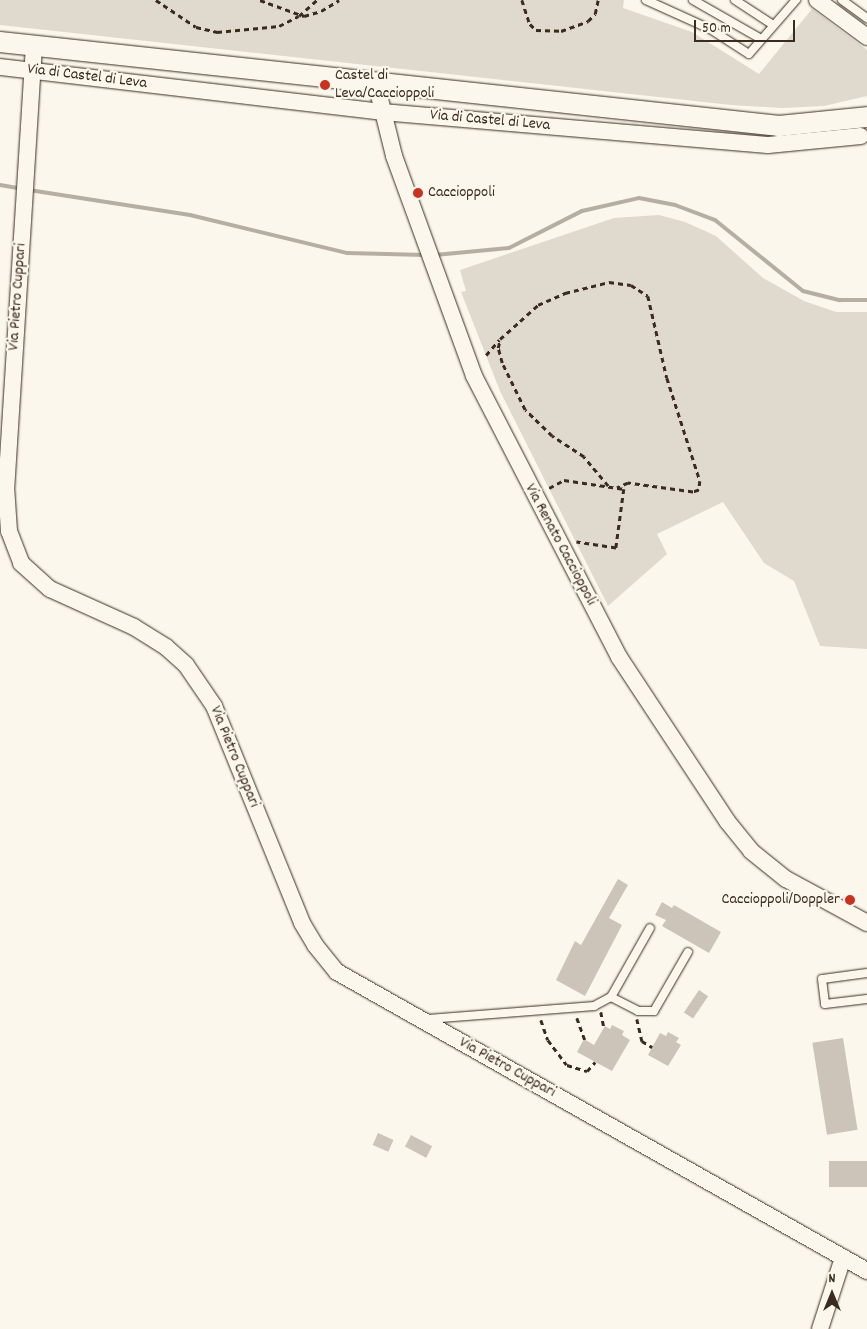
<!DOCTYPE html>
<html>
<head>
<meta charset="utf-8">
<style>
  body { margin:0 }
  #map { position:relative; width:867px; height:1329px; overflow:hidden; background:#fbf7ec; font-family:Dekko,sans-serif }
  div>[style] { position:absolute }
  .green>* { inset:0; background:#dfd9ce }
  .stream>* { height:4px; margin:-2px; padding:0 2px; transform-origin:2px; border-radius:2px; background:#b6aea2 }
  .building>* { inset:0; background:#ccc4b9; transform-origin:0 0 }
  .path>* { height:2.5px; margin-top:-1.25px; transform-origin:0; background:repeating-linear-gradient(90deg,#3b2a1e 0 5px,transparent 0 9px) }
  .roads { filter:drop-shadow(0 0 1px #3b2a1e) drop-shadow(0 0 1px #3b2a1e) }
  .service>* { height:8px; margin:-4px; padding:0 4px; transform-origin:4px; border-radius:4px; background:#fbf7ec }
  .minor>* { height:16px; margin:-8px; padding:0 8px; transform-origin:8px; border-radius:8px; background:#fbf7ec }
  .tertiary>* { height:20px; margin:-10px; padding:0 10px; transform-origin:10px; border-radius:10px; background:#fbf7ec }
  .dots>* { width:14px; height:14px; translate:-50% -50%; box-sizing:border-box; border:2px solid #fbf7ec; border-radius:50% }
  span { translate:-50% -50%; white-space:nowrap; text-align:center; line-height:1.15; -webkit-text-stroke:4.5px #fbf7ec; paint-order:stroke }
  .poi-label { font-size:16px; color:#3b2a1e }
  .left { translate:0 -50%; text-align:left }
  .right { translate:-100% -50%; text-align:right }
  .street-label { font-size:16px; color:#3b2a1e }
  .north { position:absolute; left:807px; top:1269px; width:50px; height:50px; -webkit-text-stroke:4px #fbf7ec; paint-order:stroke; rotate:0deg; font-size:14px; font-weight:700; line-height:20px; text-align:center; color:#3b2a1e }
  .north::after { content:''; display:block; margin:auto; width:18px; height:22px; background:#3b2a1e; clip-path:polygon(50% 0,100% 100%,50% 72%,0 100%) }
  .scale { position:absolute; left:694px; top:20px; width:101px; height:22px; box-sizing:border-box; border:2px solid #3b2a1e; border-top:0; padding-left:6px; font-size:15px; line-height:18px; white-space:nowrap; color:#3b2a1e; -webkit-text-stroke:4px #fbf7ec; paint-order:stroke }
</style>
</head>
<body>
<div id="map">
  <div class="green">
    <i style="clip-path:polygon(0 0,624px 0,623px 8px,692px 32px,759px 74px,812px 9px,867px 50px,867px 96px,824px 106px,782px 108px,731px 105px,0 25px)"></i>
    <i style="clip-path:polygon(659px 215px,685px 222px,716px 236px,763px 278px,804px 301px,836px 312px,867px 312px,867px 649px,820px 646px,794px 581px,764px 563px,723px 502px,657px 534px,667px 554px,608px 606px,500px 391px,461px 292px,466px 291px,460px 270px,614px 218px)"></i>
  </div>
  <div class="stream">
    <i style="left:0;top:185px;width:22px;rotate:10deg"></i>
    <i style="left:29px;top:190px;width:163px;rotate:8.8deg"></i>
    <i style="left:190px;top:215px;width:162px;rotate:13.6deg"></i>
    <i style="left:347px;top:253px;width:78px;rotate:1.5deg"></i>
    <i style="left:435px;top:255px;width:74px;rotate:-5.4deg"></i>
    <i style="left:509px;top:248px;width:82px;rotate:-26.9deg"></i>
    <i style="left:582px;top:211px;width:58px;rotate:-12.8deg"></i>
    <i style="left:639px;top:198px;width:37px;rotate:11deg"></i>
    <i style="left:675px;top:205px;width:43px;rotate:20.6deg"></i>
    <i style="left:715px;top:220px;width:113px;rotate:38.9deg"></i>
    <i style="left:803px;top:291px;width:38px;rotate:14deg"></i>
    <i style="left:840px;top:300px;width:27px"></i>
  </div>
  <div class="building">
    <i style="clip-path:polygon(618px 879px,628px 885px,609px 918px,622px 925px,585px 996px,556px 980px,575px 941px,581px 945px)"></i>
    <i style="clip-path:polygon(662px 902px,672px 908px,674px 905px,721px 932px,709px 953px,662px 926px,666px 920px,655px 915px)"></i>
    <i style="left:699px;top:990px;width:11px;height:27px;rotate:34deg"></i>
    <i style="clip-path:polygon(612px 1025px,624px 1031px,622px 1035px,630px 1040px,612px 1071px,577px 1052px,584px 1039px,594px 1045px,605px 1026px,610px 1029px)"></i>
    <i style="clip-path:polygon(668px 1032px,679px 1038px,676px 1042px,681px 1045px,668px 1066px,648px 1055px,660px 1033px,666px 1036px)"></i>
    <i style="left:843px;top:1038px;width:93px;height:31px;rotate:81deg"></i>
    <i style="left:378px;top:1133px;width:17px;height:13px;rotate:24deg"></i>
    <i style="left:411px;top:1135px;width:24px;height:13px;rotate:28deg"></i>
    <i style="left:867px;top:1161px;width:26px;height:38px;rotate:90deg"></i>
  </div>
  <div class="path">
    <i style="left:156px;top:0;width:48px;rotate:34deg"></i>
    <i style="left:196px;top:27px;width:22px;rotate:13deg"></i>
    <i style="left:217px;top:32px;width:62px;rotate:-5.5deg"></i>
    <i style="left:279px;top:26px;width:22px;rotate:-27deg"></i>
    <i style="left:299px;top:16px;width:24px;rotate:-42deg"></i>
    <i style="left:260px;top:0;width:47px;rotate:20deg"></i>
    <i style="left:304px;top:16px;width:18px;rotate:-16deg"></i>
    <i style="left:321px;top:11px;width:21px;rotate:-31deg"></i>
    <i style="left:522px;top:0;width:25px;rotate:72deg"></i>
    <i style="left:530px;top:24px;width:8px;rotate:45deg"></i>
    <i style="left:536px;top:30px;width:25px;rotate:2deg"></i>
    <i style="left:561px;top:31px;width:29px;rotate:-20deg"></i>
    <i style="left:588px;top:21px;width:10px;rotate:-45deg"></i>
    <i style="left:595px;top:14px;width:14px;rotate:-78deg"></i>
    <i style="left:486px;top:355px;width:20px;rotate:-49deg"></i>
    <i style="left:608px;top:486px;width:38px;rotate:-130deg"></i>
    <i style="left:584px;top:457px;width:38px;rotate:-147deg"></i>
    <i style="left:552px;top:436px;width:37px;rotate:-136deg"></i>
    <i style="left:525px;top:410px;width:52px;rotate:-116.1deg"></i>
    <i style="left:502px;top:363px;width:16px;rotate:-105deg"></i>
    <i style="left:498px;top:348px;width:9px;rotate:-77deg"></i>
    <i style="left:500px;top:339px;width:51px;rotate:-41.8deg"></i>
    <i style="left:538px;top:305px;width:30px;rotate:-24deg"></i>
    <i style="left:565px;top:293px;width:45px;rotate:-14deg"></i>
    <i style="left:609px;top:282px;width:22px;rotate:8deg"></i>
    <i style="left:631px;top:285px;width:20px;rotate:33deg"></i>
    <i style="left:648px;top:296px;width:84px;rotate:77deg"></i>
    <i style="left:667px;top:378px;width:108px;rotate:72.2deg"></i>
    <i style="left:700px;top:481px;width:9px;rotate:96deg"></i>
    <i style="left:699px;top:490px;width:6px;rotate:162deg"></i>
    <i style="left:693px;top:492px;width:66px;rotate:-172.1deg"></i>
    <i style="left:628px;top:483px;width:12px;rotate:156deg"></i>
    <i style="left:549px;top:488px;width:17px;rotate:-28deg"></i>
    <i style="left:564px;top:480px;width:61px;rotate:8.5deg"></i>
    <i style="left:624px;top:489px;width:60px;rotate:97.7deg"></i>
    <i style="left:616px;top:548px;width:40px;rotate:-171.5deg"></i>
    <i style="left:601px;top:1012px;width:15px;rotate:79deg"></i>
    <i style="left:577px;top:1018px;width:23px;rotate:70deg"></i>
    <i style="left:637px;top:1019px;width:23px;rotate:77deg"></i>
    <i style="left:642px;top:1041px;width:12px;rotate:31deg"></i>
    <i style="left:541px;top:1020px;width:21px;rotate:71deg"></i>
    <i style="left:548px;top:1040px;width:31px;rotate:53deg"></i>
    <i style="left:567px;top:1065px;width:21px;rotate:17deg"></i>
    <i style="left:587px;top:1071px;width:12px;rotate:-48deg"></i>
  </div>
  <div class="roads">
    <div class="service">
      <i style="left:646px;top:0;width:70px;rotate:24.4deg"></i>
      <i style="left:710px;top:29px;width:46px;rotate:32.7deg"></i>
      <i style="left:749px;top:54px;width:72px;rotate:-49deg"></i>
      <i style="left:693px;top:0;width:78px;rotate:29.8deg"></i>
      <i style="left:735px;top:0;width:45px;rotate:33.3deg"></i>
      <i style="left:842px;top:0;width:31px;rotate:36deg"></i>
      <i style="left:867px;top:973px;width:45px;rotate:172.4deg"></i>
      <i style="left:822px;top:979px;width:25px;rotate:83deg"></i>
      <i style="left:825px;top:1004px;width:42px;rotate:-6.8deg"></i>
      <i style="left:611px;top:997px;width:30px;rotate:27deg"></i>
      <i style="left:638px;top:1011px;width:16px"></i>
      <i style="left:654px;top:1011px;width:68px;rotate:-60deg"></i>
      <i style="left:428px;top:1019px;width:167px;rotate:-4.5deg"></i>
      <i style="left:594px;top:1006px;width:19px;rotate:-28deg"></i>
      <i style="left:611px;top:997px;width:79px;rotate:-60.5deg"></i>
    </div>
    <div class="minor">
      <i style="left:817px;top:0;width:62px;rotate:36.5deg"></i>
      <i style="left:34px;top:46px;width:441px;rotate:93.6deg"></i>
      <i style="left:6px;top:486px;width:45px;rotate:86.2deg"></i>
      <i style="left:9px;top:531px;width:34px;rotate:69deg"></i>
      <i style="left:21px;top:563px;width:39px;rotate:42deg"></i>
      <i style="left:50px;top:589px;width:92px;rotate:24.3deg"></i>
      <i style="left:134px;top:627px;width:38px;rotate:32deg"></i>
      <i style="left:166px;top:647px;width:27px;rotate:42deg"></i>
      <i style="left:186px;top:665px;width:50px;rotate:55.7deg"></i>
      <i style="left:214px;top:706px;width:234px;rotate:67.9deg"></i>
      <i style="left:302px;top:923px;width:26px;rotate:59deg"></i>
      <i style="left:315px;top:945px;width:35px;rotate:51deg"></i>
      <i style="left:337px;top:972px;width:609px;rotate:29.43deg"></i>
      <i style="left:0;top:67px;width:385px;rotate:6.7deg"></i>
      <i style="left:382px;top:112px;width:387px;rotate:4.9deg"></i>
      <i style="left:768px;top:145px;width:93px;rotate:-5.5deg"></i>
      <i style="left:376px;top:83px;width:75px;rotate:76.1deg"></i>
      <i style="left:394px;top:156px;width:234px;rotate:70deg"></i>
      <i style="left:474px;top:376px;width:316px;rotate:62.7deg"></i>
      <i style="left:619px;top:657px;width:196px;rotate:56.6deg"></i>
      <i style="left:727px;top:821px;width:38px;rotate:51deg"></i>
      <i style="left:751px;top:851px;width:45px;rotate:38.7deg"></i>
      <i style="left:786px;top:879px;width:92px;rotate:28.5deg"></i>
      <i style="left:820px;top:1329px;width:75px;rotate:-72.1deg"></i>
    </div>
    <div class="tertiary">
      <i style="left:0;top:42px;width:784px;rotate:6.15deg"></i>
      <i style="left:779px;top:126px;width:88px;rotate:-5.8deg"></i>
    </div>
  </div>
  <div class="dots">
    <i style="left:325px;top:85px;background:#c8321e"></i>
    <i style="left:418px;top:193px;background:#c8321e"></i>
    <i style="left:850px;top:900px;background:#c8321e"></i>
  </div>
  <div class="poi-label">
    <span class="left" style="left:335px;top:85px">Castel di<br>Leva/Caccioppoli</span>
    <span class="left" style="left:428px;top:193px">Caccioppoli</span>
    <span class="right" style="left:840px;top:900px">Caccioppoli/Doppler</span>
  </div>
  <div class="street-label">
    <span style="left:87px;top:77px;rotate:7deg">Via di Castel di Leva</span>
    <span style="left:490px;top:121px;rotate:5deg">Via di Castel di Leva</span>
    <span style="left:18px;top:297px;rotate:-86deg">Via Pietro Cuppari</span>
    <span style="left:560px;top:545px;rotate:62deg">Via Renato Caccioppoli</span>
    <span style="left:234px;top:757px;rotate:68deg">Via Pietro Cuppari</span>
    <span style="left:507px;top:1068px;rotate:29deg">Via Pietro Cuppari</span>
  </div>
  <div class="north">N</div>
  <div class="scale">50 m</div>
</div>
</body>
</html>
